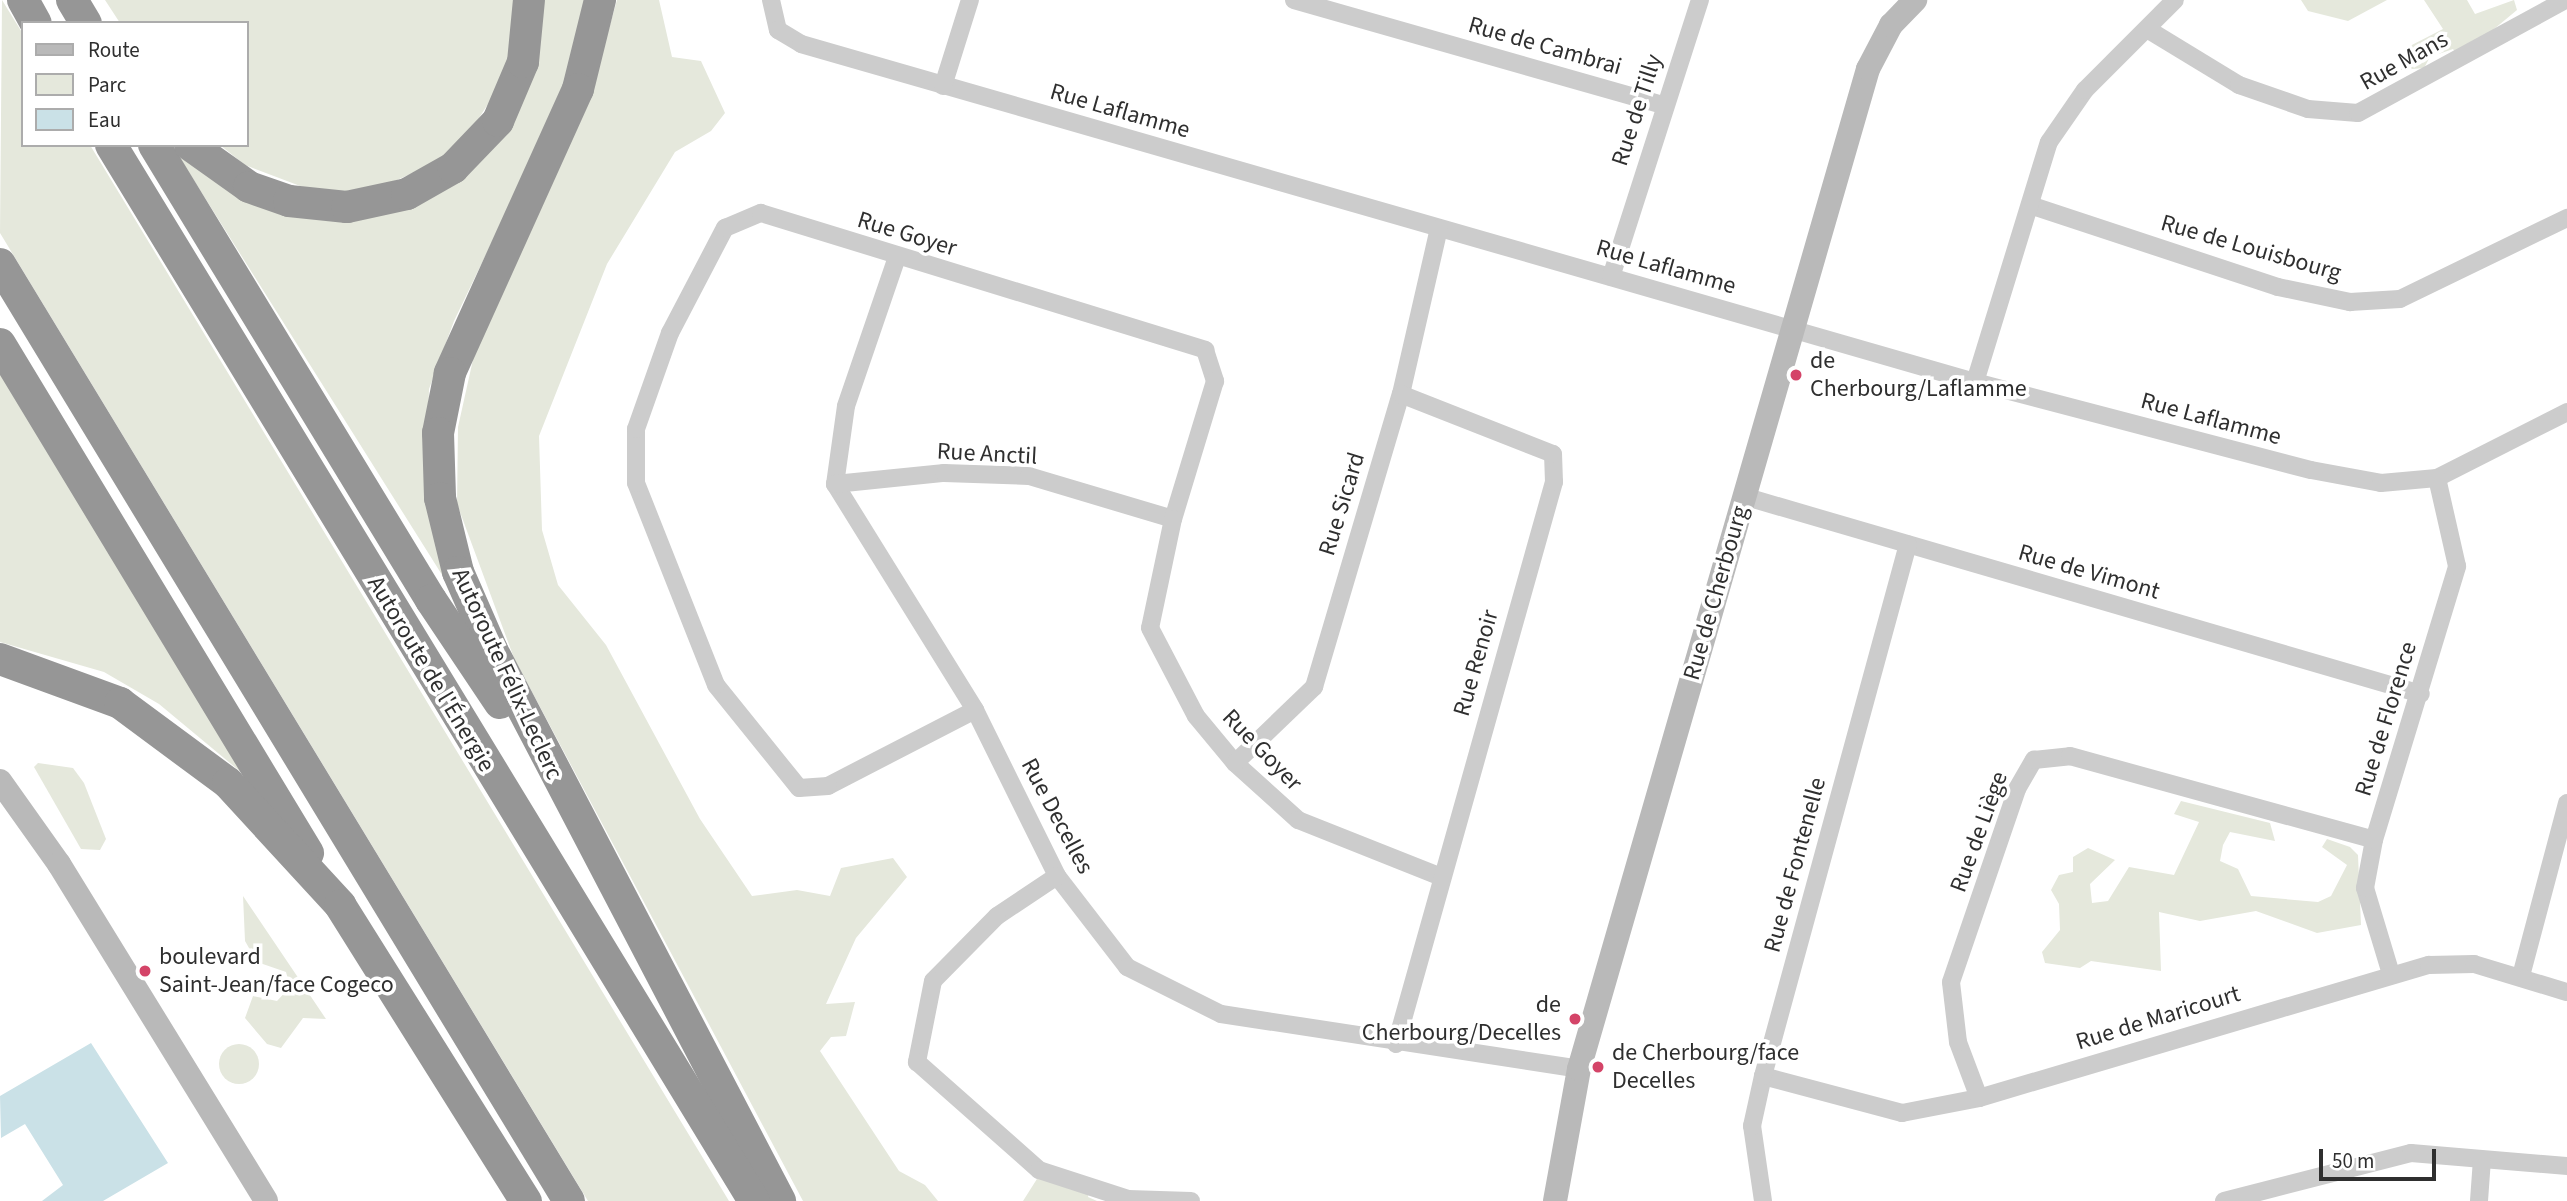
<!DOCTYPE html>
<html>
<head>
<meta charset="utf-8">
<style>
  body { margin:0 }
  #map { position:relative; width:2567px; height:1201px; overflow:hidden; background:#fff; font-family:"Source Sans 3",sans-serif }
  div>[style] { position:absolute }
  .green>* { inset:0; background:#e5e8dc }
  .round { border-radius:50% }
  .water>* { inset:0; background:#cae1e7 }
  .street>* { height:18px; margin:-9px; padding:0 9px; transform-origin:9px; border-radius:9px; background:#ccc }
  .secondary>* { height:24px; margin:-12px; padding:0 12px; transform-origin:12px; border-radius:12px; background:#b9b9b9 }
  .highway>* { height:32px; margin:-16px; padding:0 16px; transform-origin:16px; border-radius:16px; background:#969696 }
  .dots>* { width:19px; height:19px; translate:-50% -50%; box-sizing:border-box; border:4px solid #fff; border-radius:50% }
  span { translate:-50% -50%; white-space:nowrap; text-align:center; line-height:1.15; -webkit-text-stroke:7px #fff; paint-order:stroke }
  .street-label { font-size:24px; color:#2f2f2f }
  .poi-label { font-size:24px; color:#2f2f2f }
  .left { translate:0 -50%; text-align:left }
  .right { translate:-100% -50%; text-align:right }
  .legend { position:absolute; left:21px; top:21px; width:228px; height:126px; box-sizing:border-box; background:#fff; border:2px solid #acacac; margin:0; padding:9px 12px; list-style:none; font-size:21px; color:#2f2f2f }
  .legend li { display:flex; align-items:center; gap:14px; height:35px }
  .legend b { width:35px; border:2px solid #acacac }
  .scale { position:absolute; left:2319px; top:1149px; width:117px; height:32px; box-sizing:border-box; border:4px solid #2f2f2f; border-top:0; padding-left:9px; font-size:21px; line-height:24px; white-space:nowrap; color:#2f2f2f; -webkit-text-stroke:5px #fff; paint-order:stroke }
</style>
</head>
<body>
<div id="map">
  <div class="green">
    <i style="clip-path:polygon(2px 0,23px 34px,23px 145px,90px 145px,729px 1201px,588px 1201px,0 233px)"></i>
    <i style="clip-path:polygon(105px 0,519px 0,507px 75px,456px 153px,371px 192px,316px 192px,245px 165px,220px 145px,247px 145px,247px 23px,120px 23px)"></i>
    <i style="clip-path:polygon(541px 0,589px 0,574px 71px,454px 321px,429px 389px,427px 455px,444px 578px,178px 155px,182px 151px,294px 212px,479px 159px)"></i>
    <i style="clip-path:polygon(617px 0,659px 0,672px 57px,701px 61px,725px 113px,711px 131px,675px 152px,607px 264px,539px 436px,542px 530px,558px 585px,606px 645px,700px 819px,752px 896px,797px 890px,830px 896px,841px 868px,893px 858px,907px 877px,856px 938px,826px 1004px,855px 1002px,846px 1036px,831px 1037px,820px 1051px,899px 1171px,925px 1185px,938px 1201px,803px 1201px,514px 658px,457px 504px,458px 427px,476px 346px,586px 109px)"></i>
    <i style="clip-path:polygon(2301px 0,2387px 0,2348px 21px,2308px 11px)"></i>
    <i style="clip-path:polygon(2424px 0,2467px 0,2475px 14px,2514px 0,2517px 10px,2459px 58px,2453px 49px,2430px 57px,2424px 68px,2401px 70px,2406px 48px,2443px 29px)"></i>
    <i style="clip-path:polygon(0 364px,242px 773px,159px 704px,104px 672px,0 642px)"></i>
    <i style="clip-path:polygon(38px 763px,73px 768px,84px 783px,106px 839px,100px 850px,81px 849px,34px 767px)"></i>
    <i style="clip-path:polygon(2181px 801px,2270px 823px,2275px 841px,2230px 832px,2223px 845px,2220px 861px,2238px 869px,2251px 896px,2318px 902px,2331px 896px,2347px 865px,2322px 847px,2327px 839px,2350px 847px,2358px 855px,2361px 925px,2317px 933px,2256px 911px,2200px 921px,2159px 912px,2161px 971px,2091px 961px,2080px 968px,2045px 963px,2042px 952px,2060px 930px,2059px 904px,2051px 890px,2059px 875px,2073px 872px,2073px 857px,2088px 848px,2115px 860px,2090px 884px,2092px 903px,2108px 901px,2129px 867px,2174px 875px,2199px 822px,2174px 814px)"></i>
    <i style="clip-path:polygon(243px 896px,326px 1019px,303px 1018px,281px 1048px,267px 1044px,245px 1018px,253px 996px,277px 1001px,290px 987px,286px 972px,257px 962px,245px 941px)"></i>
    <i class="round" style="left:219px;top:1044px;width:40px;height:40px"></i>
    <i style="clip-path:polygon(1042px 1171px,1090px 1187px,1088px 1197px,1097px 1201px,1023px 1201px)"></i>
  </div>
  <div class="water">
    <i style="clip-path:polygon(91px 1043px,168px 1163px,103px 1201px,42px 1201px,63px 1185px,25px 1124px,1px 1138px,0 1096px)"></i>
  </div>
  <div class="street">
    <i style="left:771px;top:0;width:31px;rotate:77deg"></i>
    <i style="left:778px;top:30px;width:27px;rotate:31deg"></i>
    <i style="left:801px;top:44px;width:1222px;rotate:16.06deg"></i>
    <i style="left:1975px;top:382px;width:347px;rotate:14.7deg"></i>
    <i style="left:2311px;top:470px;width:71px;rotate:10.5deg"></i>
    <i style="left:2381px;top:483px;width:56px;rotate:-5.1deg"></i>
    <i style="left:2437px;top:478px;width:146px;rotate:-26.9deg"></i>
    <i style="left:1294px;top:0;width:383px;rotate:15.9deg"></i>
    <i style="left:2147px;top:29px;width:108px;rotate:31.3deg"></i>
    <i style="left:2239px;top:85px;width:73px;rotate:19.2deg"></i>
    <i style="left:2308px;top:109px;width:50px;rotate:4.6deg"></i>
    <i style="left:2358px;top:113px;width:236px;rotate:-28.6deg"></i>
    <i style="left:943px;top:86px;width:90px;rotate:-72.6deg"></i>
    <i style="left:2033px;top:206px;width:258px;rotate:18.3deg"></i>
    <i style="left:2278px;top:287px;width:74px;rotate:11.8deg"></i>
    <i style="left:2350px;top:302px;width:50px;rotate:-3.4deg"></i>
    <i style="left:2400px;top:299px;width:186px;rotate:-25.9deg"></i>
    <i style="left:897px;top:257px;width:157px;rotate:108.9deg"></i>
    <i style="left:846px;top:406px;width:79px;rotate:98deg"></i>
    <i style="left:835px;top:484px;width:266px;rotate:58.2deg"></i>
    <i style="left:975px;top:710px;width:185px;rotate:63.7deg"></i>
    <i style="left:1057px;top:876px;width:115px;rotate:52.4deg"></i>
    <i style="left:1127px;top:967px;width:105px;rotate:26.6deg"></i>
    <i style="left:1221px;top:1014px;width:362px;rotate:8.7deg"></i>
    <i style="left:1611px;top:277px;width:291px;rotate:-72.2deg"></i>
    <i style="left:1975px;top:382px;width:251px;rotate:-72.9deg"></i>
    <i style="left:2049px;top:142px;width:63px;rotate:-55.3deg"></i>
    <i style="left:2085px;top:90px;width:127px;rotate:-45deg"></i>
    <i style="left:835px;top:484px;width:110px;rotate:-5.8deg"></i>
    <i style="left:944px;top:473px;width:85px;rotate:2deg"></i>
    <i style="left:1029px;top:476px;width:150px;rotate:16.6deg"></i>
    <i style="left:1743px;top:496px;width:706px;rotate:16.28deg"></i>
    <i style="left:975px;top:710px;width:165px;rotate:152.7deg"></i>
    <i style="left:828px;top:786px;width:29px;rotate:176deg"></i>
    <i style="left:799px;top:788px;width:132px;rotate:-128.9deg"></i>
    <i style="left:716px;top:685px;width:217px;rotate:-111.6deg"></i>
    <i style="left:636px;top:483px;width:54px;rotate:-90deg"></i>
    <i style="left:636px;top:429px;width:102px;rotate:-70.5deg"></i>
    <i style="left:670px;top:333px;width:119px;rotate:-62.4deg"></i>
    <i style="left:725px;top:228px;width:39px;rotate:-23deg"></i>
    <i style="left:761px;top:213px;width:465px;rotate:17.1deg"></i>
    <i style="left:1205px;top:350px;width:33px;rotate:72deg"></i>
    <i style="left:1215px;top:381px;width:144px;rotate:106.9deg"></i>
    <i style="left:1173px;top:519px;width:111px;rotate:101.9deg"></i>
    <i style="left:1150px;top:628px;width:99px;rotate:62.4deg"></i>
    <i style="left:1196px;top:716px;width:61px;rotate:50.3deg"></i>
    <i style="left:1235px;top:763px;width:85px;rotate:42.1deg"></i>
    <i style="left:1298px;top:820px;width:152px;rotate:21.7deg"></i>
    <i style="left:1235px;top:763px;width:110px;rotate:-43.9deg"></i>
    <i style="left:1314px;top:687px;width:306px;rotate:-73.5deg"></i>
    <i style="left:1401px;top:394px;width:170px;rotate:-77.1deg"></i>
    <i style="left:1057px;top:876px;width:72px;rotate:146.3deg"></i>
    <i style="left:997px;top:916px;width:91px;rotate:134.6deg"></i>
    <i style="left:933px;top:981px;width:83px;rotate:101.2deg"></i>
    <i style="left:917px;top:1062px;width:163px;rotate:41.5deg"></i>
    <i style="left:1039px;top:1170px;width:94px;rotate:18deg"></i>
    <i style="left:1128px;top:1199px;width:63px;rotate:1.8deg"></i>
    <i style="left:2391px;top:974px;width:90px;rotate:-106.8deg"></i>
    <i style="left:2365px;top:888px;width:49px;rotate:-79.4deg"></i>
    <i style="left:2374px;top:840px;width:286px;rotate:-73.1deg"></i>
    <i style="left:2457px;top:566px;width:90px;rotate:-102.8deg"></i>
    <i style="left:2521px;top:976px;width:179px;rotate:-75.1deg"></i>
    <i style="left:1396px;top:1044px;width:584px;rotate:-74.3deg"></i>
    <i style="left:1554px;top:482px;width:28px;rotate:-92deg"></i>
    <i style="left:1553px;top:454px;width:163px;rotate:-158.5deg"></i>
    <i style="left:1763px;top:1076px;width:144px;rotate:14.9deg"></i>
    <i style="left:1902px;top:1113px;width:78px;rotate:-11deg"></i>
    <i style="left:1979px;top:1098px;width:469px;rotate:-16.5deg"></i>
    <i style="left:2429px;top:965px;width:45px;rotate:-1.3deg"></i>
    <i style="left:2474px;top:964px;width:97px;rotate:16.8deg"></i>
    <i style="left:1979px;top:1098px;width:60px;rotate:-110.6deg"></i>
    <i style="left:1958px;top:1042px;width:60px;rotate:-96.7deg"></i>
    <i style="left:1951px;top:982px;width:204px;rotate:-71.1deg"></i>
    <i style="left:2017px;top:789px;width:34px;rotate:-60deg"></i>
    <i style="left:2034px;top:760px;width:36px;rotate:-6deg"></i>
    <i style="left:2070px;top:756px;width:315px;rotate:15.4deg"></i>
    <i style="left:1763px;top:1201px;width:76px;rotate:-98.3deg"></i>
    <i style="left:1752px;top:1126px;width:51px;rotate:-77.6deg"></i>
    <i style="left:1763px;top:1076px;width:551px;rotate:-74.75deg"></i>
    <i style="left:2224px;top:1201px;width:193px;rotate:-14.4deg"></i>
    <i style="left:2411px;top:1153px;width:157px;rotate:4.8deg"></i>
    <i style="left:2479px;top:1201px;width:42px;rotate:-85.9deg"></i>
  </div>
  <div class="secondary">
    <i style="left:0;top:781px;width:102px;rotate:54.6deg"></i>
    <i style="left:59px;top:864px;width:395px;rotate:58.4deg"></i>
    <i style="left:1555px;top:1201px;width:134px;rotate:-79.7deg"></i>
    <i style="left:1579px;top:1069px;width:1041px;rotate:-73.88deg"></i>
    <i style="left:1868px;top:69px;width:50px;rotate:-62.4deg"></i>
    <i style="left:1891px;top:25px;width:35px;rotate:-46deg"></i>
  </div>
  <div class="highway">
    <i style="left:23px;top:0;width:26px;rotate:61deg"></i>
    <i style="left:72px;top:0;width:27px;rotate:59deg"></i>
    <i style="left:600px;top:0;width:92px;rotate:103.9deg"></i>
    <i style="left:578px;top:89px;width:312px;rotate:114.3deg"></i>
    <i style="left:450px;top:373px;width:61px;rotate:101.3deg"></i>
    <i style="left:438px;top:433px;width:65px;rotate:88.2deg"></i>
    <i style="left:440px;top:498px;width:76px;rotate:76.3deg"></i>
    <i style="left:458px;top:572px;width:85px;rotate:66.4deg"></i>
    <i style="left:492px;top:650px;width:622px;rotate:62.4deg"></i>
    <i style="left:111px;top:145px;width:1236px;rotate:58.66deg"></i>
    <i style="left:154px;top:145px;width:533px;rotate:58.67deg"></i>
    <i style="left:431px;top:600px;width:124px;rotate:56.2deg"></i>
    <i style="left:190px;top:145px;width:72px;rotate:35.4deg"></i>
    <i style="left:249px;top:187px;width:42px;rotate:19.3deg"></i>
    <i style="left:289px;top:201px;width:58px;rotate:5.9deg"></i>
    <i style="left:347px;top:207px;width:61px;rotate:-12.2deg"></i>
    <i style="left:407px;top:194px;width:53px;rotate:-29.5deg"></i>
    <i style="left:453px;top:168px;width:65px;rotate:-46.2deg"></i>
    <i style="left:498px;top:121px;width:64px;rotate:-67deg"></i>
    <i style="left:523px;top:62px;width:62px;rotate:-84.5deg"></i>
    <i style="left:0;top:264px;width:1096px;rotate:58.73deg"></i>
    <i style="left:0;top:344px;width:595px;rotate:58.82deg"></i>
    <i style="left:0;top:659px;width:128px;rotate:20.1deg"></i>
    <i style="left:120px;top:703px;width:134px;rotate:36.5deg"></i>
    <i style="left:228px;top:783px;width:166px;rotate:47.4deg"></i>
    <i style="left:340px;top:905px;width:350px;rotate:57.9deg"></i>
  </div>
  <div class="dots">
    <i style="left:1796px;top:375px;background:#d44468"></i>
    <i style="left:145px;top:971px;background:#d44468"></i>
    <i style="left:1575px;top:1019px;background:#d44468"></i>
    <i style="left:1598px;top:1067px;background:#d44468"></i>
  </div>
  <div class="street-label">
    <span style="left:1545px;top:46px;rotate:16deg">Rue de Cambrai</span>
    <span style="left:2404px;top:61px;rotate:-29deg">Rue Mans</span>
    <span style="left:1637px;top:110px;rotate:-72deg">Rue de Tilly</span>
    <span style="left:1120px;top:111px;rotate:16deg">Rue Laflamme</span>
    <span style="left:907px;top:234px;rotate:17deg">Rue Goyer</span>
    <span style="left:2251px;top:248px;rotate:16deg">Rue de Louisbourg</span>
    <span style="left:1666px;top:267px;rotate:16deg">Rue Laflamme</span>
    <span style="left:2211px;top:419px;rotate:15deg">Rue Laflamme</span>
    <span style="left:987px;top:454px;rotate:3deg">Rue Anctil</span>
    <span style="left:1342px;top:504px;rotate:-73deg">Rue Sicard</span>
    <span style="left:2089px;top:572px;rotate:16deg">Rue de Vimont</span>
    <span style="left:1716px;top:593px;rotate:-74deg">Rue de Cherbourg</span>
    <span style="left:1476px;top:663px;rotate:-74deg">Rue Renoir</span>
    <span style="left:431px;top:674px;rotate:59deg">Autoroute de l'Énergie</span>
    <span style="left:507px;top:674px;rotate:65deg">Autoroute Félix-Leclerc</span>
    <span style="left:2386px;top:719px;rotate:-73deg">Rue de Florence</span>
    <span style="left:1262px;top:750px;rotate:46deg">Rue Goyer</span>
    <span style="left:1057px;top:816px;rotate:62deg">Rue Decelles</span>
    <span style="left:1979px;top:832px;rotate:-70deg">Rue de Liège</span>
    <span style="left:1795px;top:865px;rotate:-75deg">Rue de Fontenelle</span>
    <span style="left:2158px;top:1018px;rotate:-17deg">Rue de Maricourt</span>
  </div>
  <div class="poi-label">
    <span class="left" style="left:1810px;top:375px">de<br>Cherbourg/Laflamme</span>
    <span class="left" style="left:159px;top:971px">boulevard<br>Saint-Jean/face Cogeco</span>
    <span class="right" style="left:1561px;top:1019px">de<br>Cherbourg/Decelles</span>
    <span class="left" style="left:1612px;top:1067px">de Cherbourg/face<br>Decelles</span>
  </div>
  <ul class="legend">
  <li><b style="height:9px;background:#b9b9b9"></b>Route</li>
  <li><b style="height:19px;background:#e5e8dc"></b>Parc</li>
  <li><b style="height:19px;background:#cae1e7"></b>Eau</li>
  </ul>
  <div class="scale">50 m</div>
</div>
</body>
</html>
